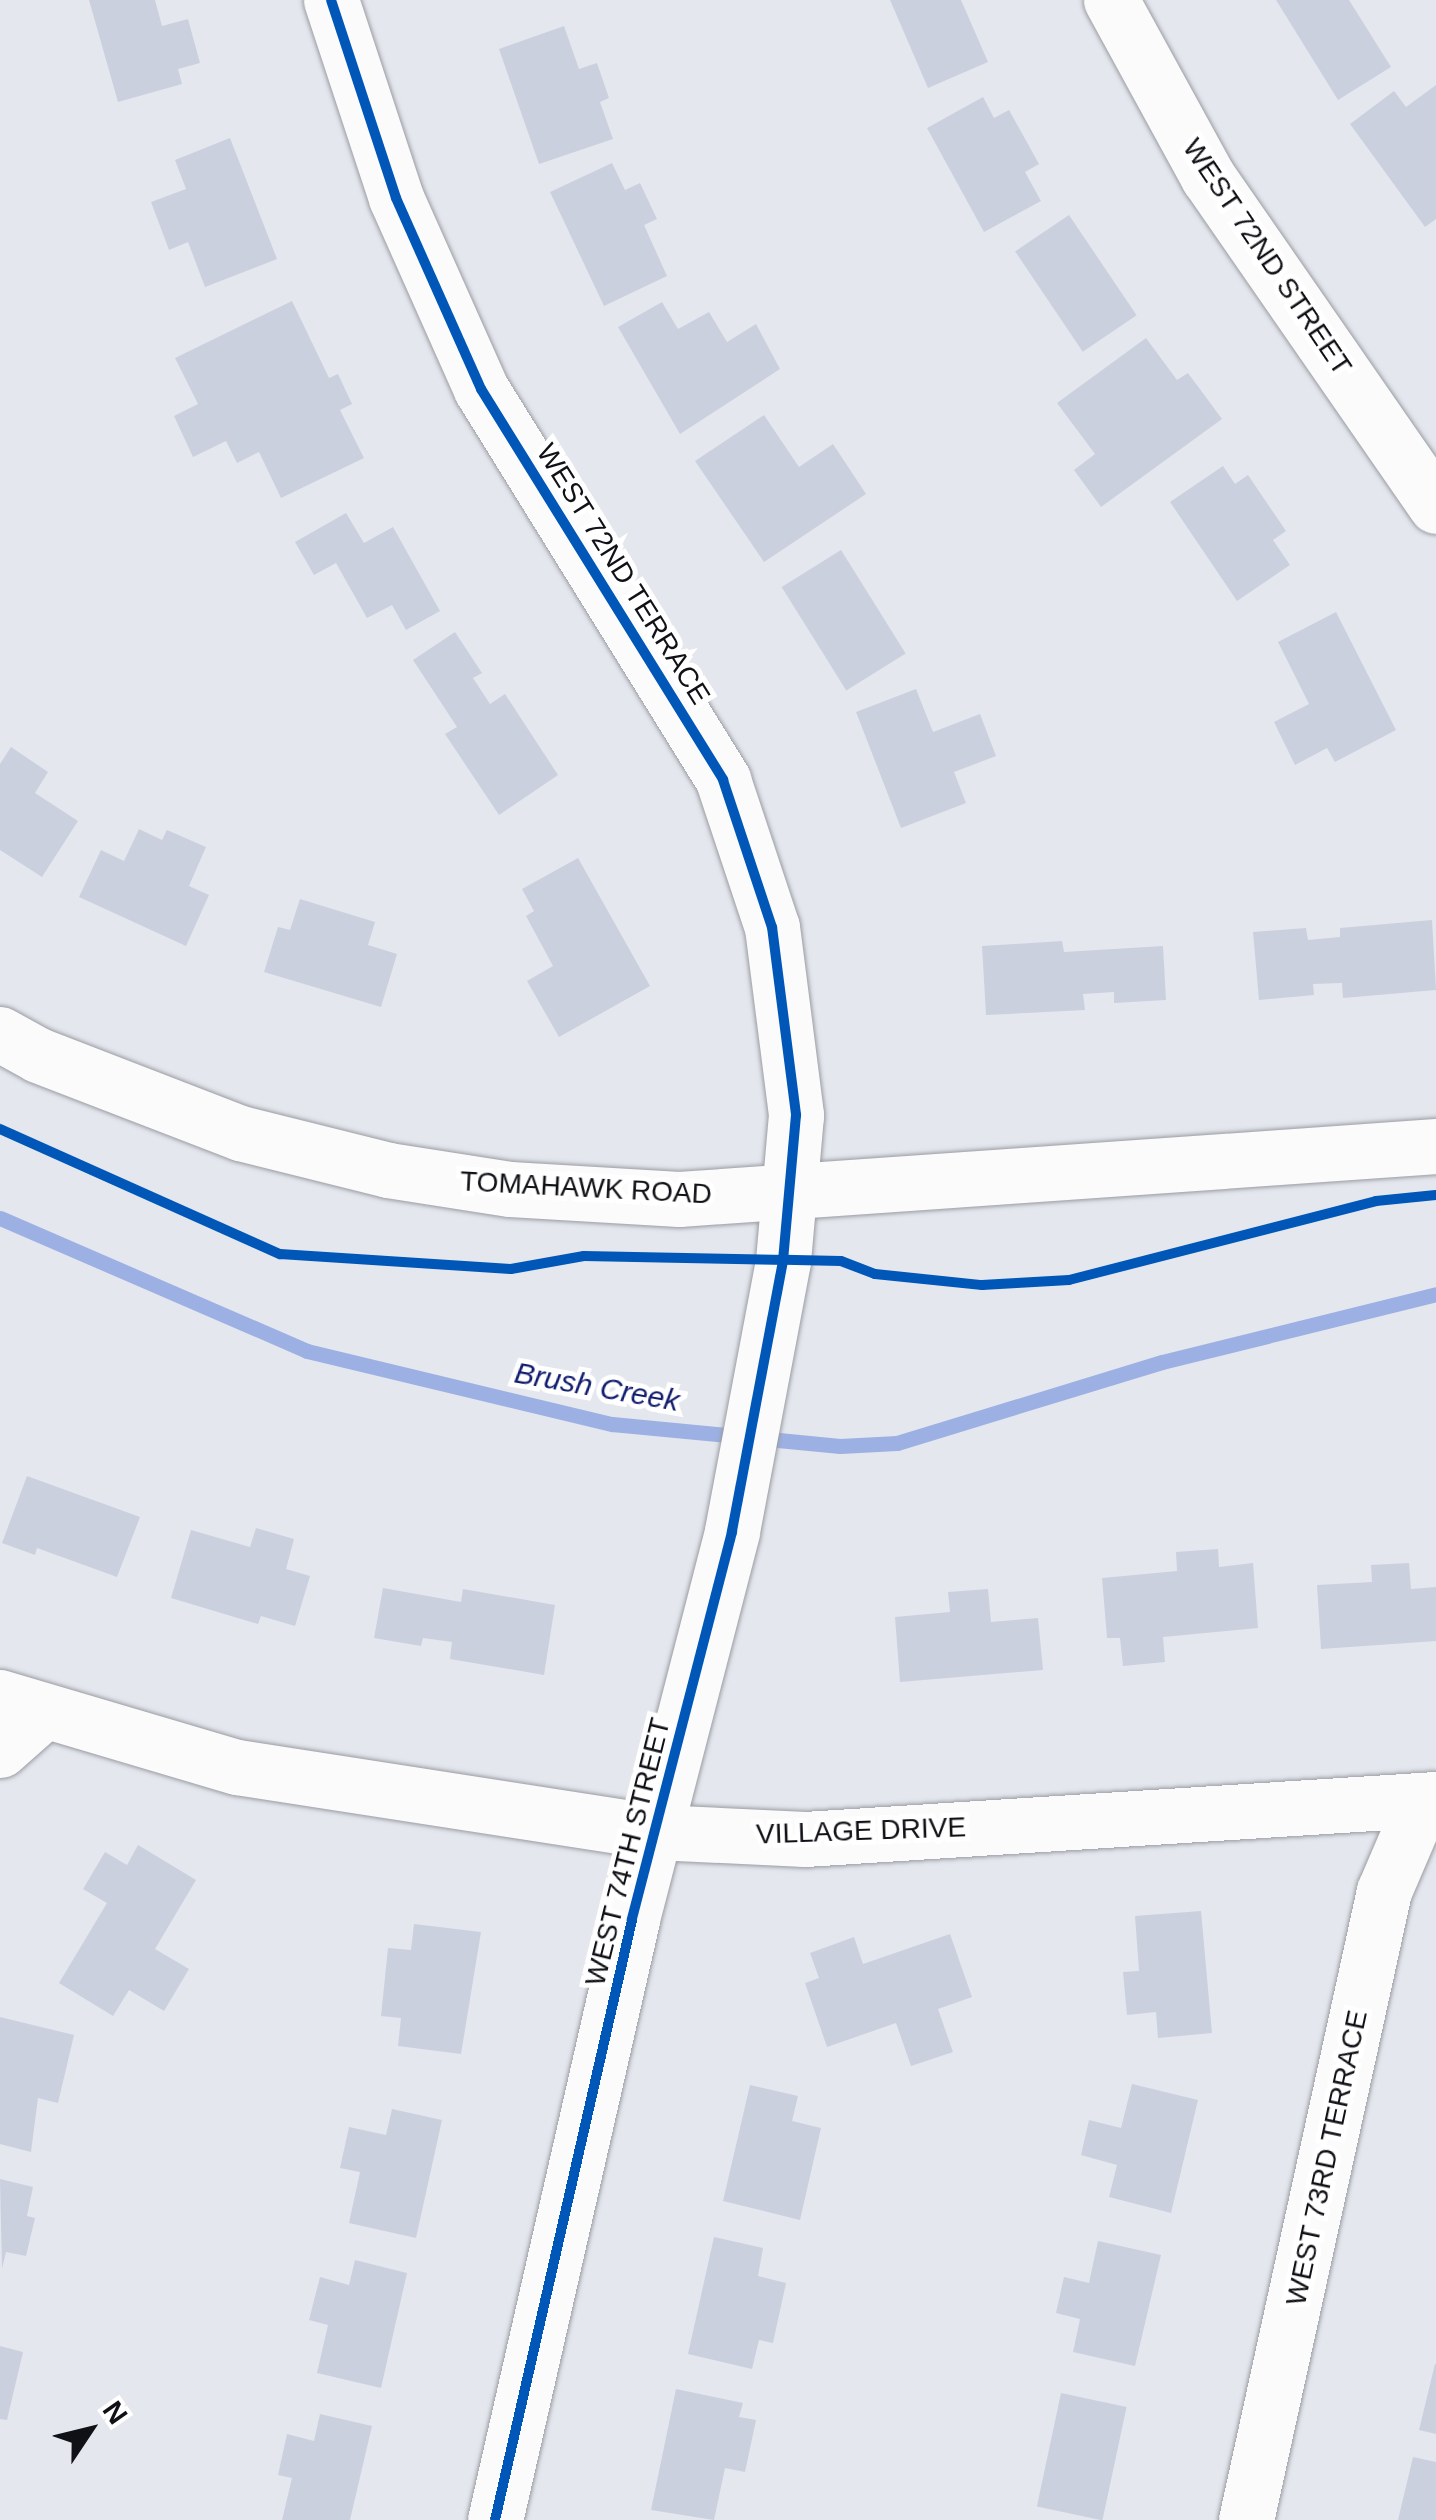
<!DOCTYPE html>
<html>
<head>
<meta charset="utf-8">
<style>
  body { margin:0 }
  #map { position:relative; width:1436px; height:2520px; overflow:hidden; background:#e4e7ee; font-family:Helvetica,sans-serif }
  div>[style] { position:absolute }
  .stream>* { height:15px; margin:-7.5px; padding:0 7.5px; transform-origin:7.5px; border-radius:7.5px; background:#9db0e4 }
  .building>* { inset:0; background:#cbd0df; transform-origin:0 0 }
  .roads { filter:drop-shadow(0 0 2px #9a9ca2) drop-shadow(0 0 2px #9a9ca2) }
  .street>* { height:55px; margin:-27.5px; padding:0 27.5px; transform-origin:27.5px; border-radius:27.5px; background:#fbfbfc }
  .secondary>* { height:55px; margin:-27.5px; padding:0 27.5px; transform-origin:27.5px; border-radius:27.5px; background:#fbfbfc }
  .cycleway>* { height:10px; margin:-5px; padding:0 5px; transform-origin:5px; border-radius:5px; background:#0057b8 }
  span { translate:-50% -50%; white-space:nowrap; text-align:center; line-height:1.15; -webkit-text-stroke:10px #fff; paint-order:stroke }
  .street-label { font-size:28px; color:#0f1116 }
  .water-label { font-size:30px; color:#111c6e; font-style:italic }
  .north { position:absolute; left:40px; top:2380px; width:100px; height:100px; -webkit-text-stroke:8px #fff; paint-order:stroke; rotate:55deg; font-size:28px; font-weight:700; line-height:40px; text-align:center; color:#0f1116 }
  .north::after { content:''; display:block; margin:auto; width:35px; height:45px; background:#0f1116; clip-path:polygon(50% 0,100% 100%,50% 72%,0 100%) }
</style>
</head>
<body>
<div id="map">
  <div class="stream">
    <i style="left:0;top:1218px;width:335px;rotate:23.4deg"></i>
    <i style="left:307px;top:1351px;width:314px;rotate:13.5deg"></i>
    <i style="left:612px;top:1424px;width:229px;rotate:5.5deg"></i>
    <i style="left:840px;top:1446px;width:57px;rotate:-3deg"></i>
    <i style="left:897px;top:1443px;width:277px;rotate:-17deg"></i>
    <i style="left:1162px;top:1362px;width:282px;rotate:-13.9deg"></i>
  </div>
  <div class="building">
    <i style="clip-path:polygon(89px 0,155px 0,162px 26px,188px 19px,200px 63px,178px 69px,182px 84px,118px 102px)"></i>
    <i style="clip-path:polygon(890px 0,961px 0,988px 62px,928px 88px)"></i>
    <i style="clip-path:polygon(1276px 0,1349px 0,1391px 67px,1338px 100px)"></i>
    <i style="clip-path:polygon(564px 26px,579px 69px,597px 63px,609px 98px,600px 102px,613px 139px,539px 164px,499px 49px)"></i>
    <i style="clip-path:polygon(1436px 85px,1436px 219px,1425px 227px,1350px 124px,1394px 91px,1406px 107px)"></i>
    <i style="clip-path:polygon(983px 97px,994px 118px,1009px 110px,1039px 164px,1025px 172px,1041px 201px,984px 232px,927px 128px)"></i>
    <i style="clip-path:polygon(230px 138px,277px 259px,205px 287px,188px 242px,169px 250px,151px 202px,186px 189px,175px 160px)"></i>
    <i style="clip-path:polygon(612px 163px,625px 190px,640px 183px,657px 219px,644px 225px,667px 276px,604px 306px,550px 192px)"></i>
    <i style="left:1069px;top:215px;width:121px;height:65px;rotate:56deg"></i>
    <i style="clip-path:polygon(292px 301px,329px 378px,338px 374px,352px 404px,340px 410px,364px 458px,281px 498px,259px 452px,237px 463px,226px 441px,193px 457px,174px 416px,198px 404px,175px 358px)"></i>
    <i style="clip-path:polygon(662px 302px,678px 329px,709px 312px,727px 342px,756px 324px,780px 369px,680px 434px,618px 327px)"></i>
    <i style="clip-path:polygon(1146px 338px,1177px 380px,1188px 373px,1222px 419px,1101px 507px,1074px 470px,1095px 454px,1057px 403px)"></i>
    <i style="clip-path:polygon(764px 415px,799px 467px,833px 444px,866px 494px,764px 562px,695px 461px)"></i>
    <i style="clip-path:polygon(1223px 466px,1235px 484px,1248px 475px,1286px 531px,1273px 540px,1290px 565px,1237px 601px,1170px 502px)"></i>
    <i style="clip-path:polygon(346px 513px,364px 543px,393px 527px,440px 611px,406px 630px,392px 605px,367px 618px,336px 563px,314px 575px,295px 542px)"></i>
    <i style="left:841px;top:550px;width:122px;height:70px;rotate:58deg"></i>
    <i style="clip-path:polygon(1336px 612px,1396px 730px,1335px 762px,1327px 748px,1295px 765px,1274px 722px,1309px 704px,1278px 642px)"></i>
    <i style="clip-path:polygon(455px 632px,482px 673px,473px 678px,490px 704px,505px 694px,558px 775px,499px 815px,445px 734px,457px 727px,413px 660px)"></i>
    <i style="clip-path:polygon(916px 689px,933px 732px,980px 714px,996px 756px,954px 772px,966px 803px,901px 828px,856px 712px)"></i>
    <i style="clip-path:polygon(11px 747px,48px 772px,35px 793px,78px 821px,42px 877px,0 850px,0 764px)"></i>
    <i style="clip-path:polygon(139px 829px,162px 840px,167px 830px,206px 847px,189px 886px,209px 895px,186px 946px,79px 897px,101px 850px,124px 861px)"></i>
    <i style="clip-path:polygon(578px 858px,650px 986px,559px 1037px,527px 981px,553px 966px,526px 916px,534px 911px,522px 889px)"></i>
    <i style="clip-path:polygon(300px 899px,375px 922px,368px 945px,397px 954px,381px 1007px,264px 972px,278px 927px,290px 930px)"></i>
    <i style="clip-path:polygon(1432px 920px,1436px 990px,1343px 998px,1342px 983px,1313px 984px,1314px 995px,1259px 1000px,1253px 932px,1306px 928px,1308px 940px,1340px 937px,1340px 928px)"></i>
    <i style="clip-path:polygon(1062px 941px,1064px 952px,1163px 946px,1166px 1000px,1114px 1003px,1114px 992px,1083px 994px,1085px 1010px,986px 1015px,982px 946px)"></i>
    <i style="clip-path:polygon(27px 1476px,140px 1517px,117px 1577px,37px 1548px,35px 1555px,2px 1543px)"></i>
    <i style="clip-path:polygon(256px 1528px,294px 1539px,286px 1569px,310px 1576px,295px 1626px,261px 1616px,258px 1624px,171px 1598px,191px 1530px,250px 1547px)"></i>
    <i style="clip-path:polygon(1218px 1549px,1219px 1567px,1253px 1563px,1258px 1628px,1163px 1637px,1165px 1662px,1123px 1666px,1120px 1638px,1107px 1638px,1102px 1578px,1177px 1571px,1176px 1552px)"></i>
    <i style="clip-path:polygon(1409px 1563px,1411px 1589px,1436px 1587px,1436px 1641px,1321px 1649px,1317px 1585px,1372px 1582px,1371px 1565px)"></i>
    <i style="clip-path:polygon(383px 1588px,461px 1602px,463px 1589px,555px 1605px,544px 1675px,450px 1659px,452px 1642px,423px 1638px,421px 1646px,374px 1638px)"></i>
    <i style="clip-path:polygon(988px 1589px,991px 1622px,1038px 1618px,1043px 1670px,900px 1682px,895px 1617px,950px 1612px,948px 1592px)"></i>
    <i style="clip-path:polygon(138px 1845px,196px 1880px,155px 1949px,189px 1969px,164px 2011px,129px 1990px,113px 2016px,59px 1983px,107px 1903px,83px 1889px,105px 1852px,127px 1865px)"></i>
    <i style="clip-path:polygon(1201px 1911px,1212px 2033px,1158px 2038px,1156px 2012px,1127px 2015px,1123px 1972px,1139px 1971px,1135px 1916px)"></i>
    <i style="clip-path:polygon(414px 1924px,481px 1932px,461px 2054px,398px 2046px,401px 2018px,381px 2016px,388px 1948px,411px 1950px)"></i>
    <i style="clip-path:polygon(950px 1934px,972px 1997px,938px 2009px,953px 2052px,911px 2066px,896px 2023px,827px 2047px,805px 1983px,819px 1978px,810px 1953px,854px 1937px,863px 1964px)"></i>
    <i style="clip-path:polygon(0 2017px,74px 2035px,58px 2103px,38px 2098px,31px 2152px,0 2144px)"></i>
    <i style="clip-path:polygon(1132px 2084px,1198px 2100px,1171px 2213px,1109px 2197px,1117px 2165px,1081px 2155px,1089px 2120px,1121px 2128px)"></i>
    <i style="clip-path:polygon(750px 2085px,798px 2096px,792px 2121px,821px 2128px,800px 2220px,723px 2201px)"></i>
    <i style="clip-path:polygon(392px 2109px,442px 2120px,416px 2238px,349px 2223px,360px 2172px,340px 2168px,349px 2127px,386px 2135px)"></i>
    <i style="clip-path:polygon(0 2179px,33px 2187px,27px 2216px,35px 2218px,26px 2256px,6px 2252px,2px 2269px)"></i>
    <i style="clip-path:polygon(714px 2237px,763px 2248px,758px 2276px,786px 2283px,773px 2343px,759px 2340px,752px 2369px,688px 2354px)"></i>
    <i style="clip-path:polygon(1098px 2241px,1161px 2255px,1135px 2366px,1073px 2352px,1080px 2319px,1056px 2313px,1064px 2277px,1089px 2283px)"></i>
    <i style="clip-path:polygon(355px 2260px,407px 2273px,381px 2388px,317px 2373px,328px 2325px,309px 2320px,320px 2277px,349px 2285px)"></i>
    <i style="clip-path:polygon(0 2346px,23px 2352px,7px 2420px,0 2419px)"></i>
    <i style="clip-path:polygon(1435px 2364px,1436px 2364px,1436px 2434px,1419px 2430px)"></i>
    <i style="clip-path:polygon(676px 2389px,743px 2403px,739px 2417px,756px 2420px,745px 2472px,725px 2468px,714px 2520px,651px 2510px)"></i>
    <i style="left:1061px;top:2393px;width:67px;height:116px;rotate:12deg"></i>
    <i style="clip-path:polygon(320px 2414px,372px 2426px,350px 2520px,282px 2520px,292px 2478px,278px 2475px,287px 2434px,314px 2441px)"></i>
    <i style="clip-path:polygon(1413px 2457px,1436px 2462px,1436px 2520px,1398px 2520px)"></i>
  </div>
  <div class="roads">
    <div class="street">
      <i style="left:331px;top:0;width:208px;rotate:71.8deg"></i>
      <i style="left:396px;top:198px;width:209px;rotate:66deg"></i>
      <i style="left:481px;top:389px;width:460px;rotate:58.2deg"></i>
      <i style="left:723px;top:780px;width:155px;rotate:71.6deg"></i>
      <i style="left:772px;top:927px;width:190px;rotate:82.7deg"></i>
      <i style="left:796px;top:1115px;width:147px;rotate:95.1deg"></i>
      <i style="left:783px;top:1261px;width:276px;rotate:100.7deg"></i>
      <i style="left:732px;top:1532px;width:401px;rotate:104.5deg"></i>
      <i style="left:632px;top:1920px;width:615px;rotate:102.86deg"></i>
      <i style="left:1111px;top:0;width:202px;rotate:61.3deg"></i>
      <i style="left:1208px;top:177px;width:400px;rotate:55.3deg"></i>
      <i style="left:0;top:1697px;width:247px;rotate:16.5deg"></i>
      <i style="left:237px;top:1767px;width:424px;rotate:8.8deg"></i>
      <i style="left:656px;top:1832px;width:149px;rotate:2.7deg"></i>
      <i style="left:805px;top:1839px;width:632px;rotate:-3.63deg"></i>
      <i style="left:0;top:1750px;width:56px;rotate:-41.4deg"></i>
      <i style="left:1246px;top:2520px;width:644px;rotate:-77.63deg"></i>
      <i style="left:1384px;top:1891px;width:99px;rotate:-66.8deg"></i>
    </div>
    <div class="secondary">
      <i style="left:0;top:1034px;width:43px;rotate:28.9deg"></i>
      <i style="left:38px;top:1055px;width:217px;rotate:21.1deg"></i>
      <i style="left:240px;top:1133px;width:153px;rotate:14deg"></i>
      <i style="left:388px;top:1170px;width:123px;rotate:8.9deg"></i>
      <i style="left:510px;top:1189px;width:169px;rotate:3.4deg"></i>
      <i style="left:679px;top:1199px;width:759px;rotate:-4deg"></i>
    </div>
  </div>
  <div class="cycleway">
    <i style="left:331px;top:0;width:208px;rotate:71.8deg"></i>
    <i style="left:396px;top:198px;width:209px;rotate:66deg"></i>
    <i style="left:481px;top:389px;width:460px;rotate:58.2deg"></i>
    <i style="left:723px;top:780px;width:155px;rotate:71.6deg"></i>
    <i style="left:772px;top:927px;width:190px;rotate:82.7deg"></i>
    <i style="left:796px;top:1115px;width:147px;rotate:95.1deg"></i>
    <i style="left:783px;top:1261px;width:276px;rotate:100.7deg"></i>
    <i style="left:732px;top:1532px;width:401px;rotate:104.5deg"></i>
    <i style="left:632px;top:1920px;width:615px;rotate:102.86deg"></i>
    <i style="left:0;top:1129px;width:307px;rotate:24.1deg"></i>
    <i style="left:280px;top:1254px;width:231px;rotate:3.7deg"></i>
    <i style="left:511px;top:1269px;width:74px;rotate:-10.1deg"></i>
    <i style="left:584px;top:1256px;width:257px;rotate:1.1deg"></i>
    <i style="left:841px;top:1261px;width:36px;rotate:21deg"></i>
    <i style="left:875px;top:1274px;width:108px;rotate:5.9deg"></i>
    <i style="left:982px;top:1285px;width:87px;rotate:-3.3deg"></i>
    <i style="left:1069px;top:1280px;width:317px;rotate:-14.4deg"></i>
    <i style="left:1376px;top:1201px;width:60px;rotate:-5.7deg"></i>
  </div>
  <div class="street-label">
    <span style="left:1267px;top:257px;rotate:56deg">WEST 72ND STREET</span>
    <span style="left:623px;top:574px;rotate:58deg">WEST 72ND TERRACE</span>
    <span style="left:586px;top:1188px;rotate:3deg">TOMAHAWK ROAD</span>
    <span style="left:861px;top:1831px;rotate:-2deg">VILLAGE DRIVE</span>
    <span style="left:628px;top:1852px;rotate:-76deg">WEST 74TH STREET</span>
    <span style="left:1327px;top:2158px;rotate:-78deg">WEST 73RD TERRACE</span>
  </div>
  <div class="water-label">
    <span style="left:597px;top:1387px;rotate:10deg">Brush Creek</span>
  </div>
  <div class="north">N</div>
</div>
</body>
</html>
